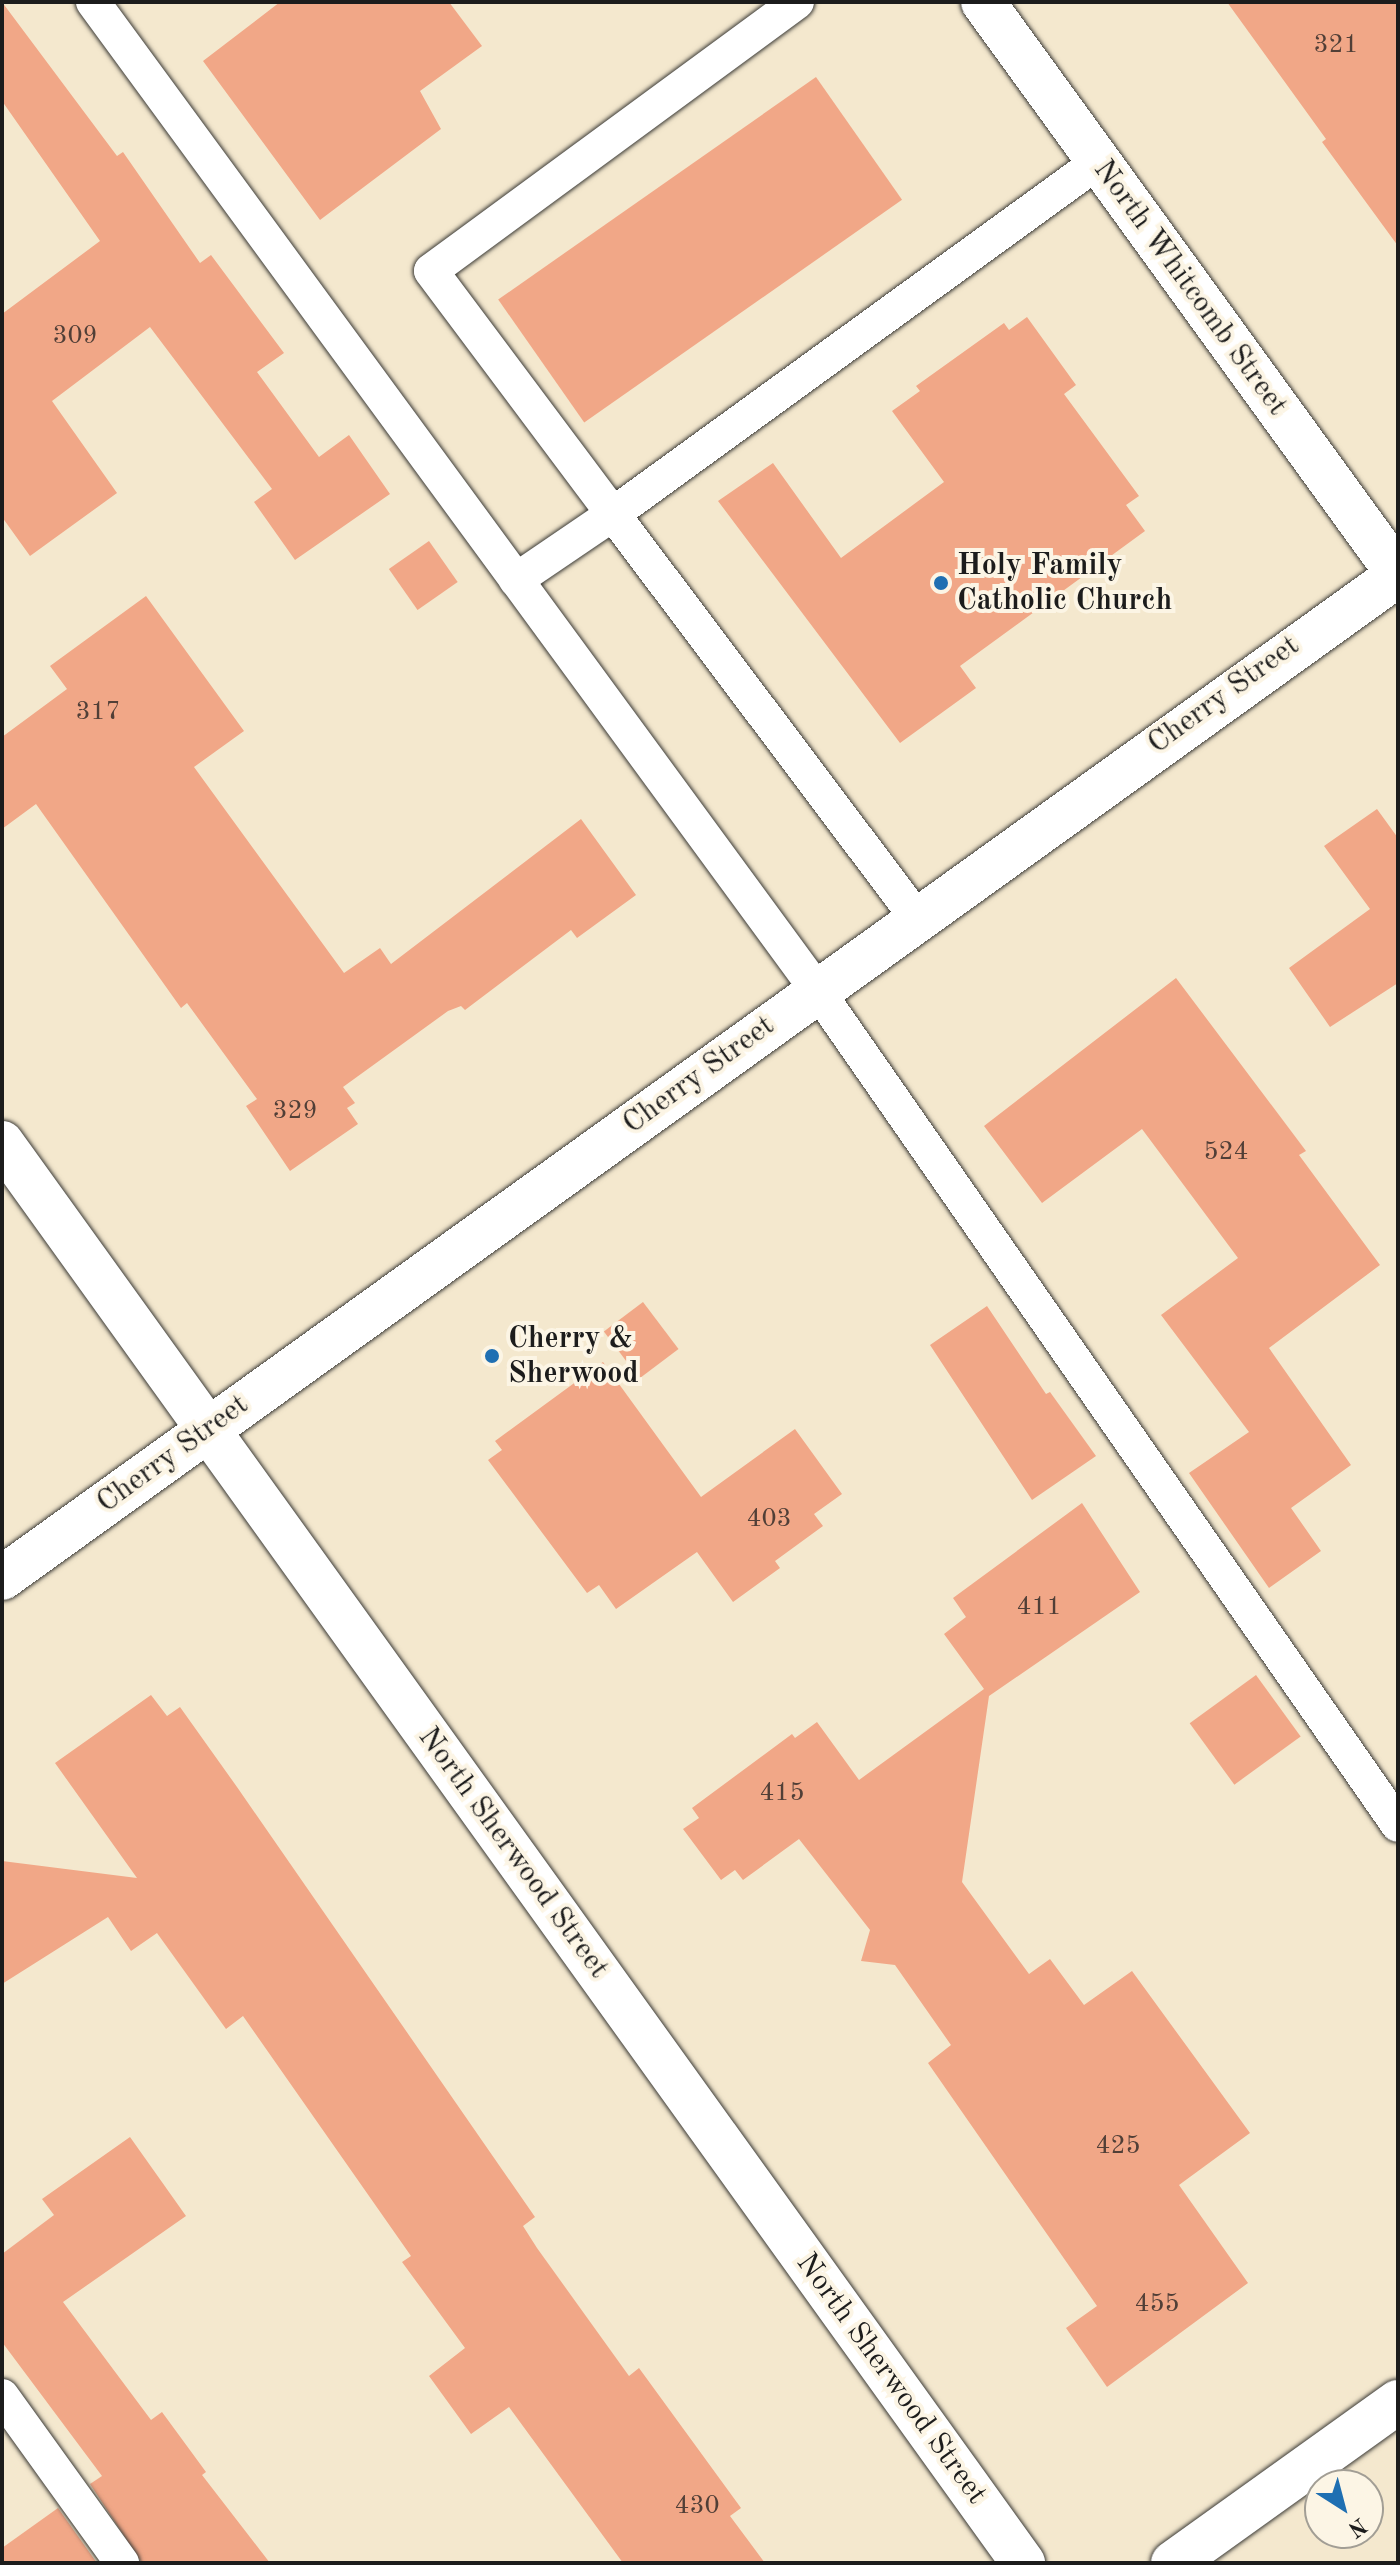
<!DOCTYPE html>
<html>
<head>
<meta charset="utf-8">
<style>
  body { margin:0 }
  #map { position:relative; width:1400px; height:2565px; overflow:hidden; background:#f4e8ce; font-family:"Old Standard TT",serif }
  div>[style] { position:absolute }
  .building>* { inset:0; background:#f1a787; transform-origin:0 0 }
  .roads { filter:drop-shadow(0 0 2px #3c3b37) drop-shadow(0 0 2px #3c3b37) }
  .service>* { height:34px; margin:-17px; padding:0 17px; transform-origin:17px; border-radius:17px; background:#fff }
  .minor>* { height:44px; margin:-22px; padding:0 22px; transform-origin:22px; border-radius:22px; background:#fff }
  .tertiary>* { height:44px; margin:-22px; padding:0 22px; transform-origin:22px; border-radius:22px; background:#fff }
  .dots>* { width:22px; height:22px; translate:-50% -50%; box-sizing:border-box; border:4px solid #fcf5e5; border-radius:50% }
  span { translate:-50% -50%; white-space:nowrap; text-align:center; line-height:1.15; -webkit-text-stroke:8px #fcf5e5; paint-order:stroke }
  .number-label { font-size:26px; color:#513f37 }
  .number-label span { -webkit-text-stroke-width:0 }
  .street-label { font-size:30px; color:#1c1c1c }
  .poi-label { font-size:30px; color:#1c1c1c; font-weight:700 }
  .left { translate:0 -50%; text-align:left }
  .frame { position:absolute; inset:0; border:4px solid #1c1c1c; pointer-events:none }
  .north { position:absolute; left:1304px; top:2469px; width:80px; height:80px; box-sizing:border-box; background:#fcf5e5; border:2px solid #a29e95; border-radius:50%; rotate:144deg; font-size:22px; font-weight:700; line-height:32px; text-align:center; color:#1c1c1c }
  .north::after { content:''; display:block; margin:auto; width:28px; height:36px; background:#1f6fb2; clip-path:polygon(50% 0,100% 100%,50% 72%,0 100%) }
</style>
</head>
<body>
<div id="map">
  <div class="building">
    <i style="clip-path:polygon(2px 2px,117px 156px,123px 152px,200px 263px,211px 255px,284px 353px,257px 372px,319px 457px,349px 435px,390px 494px,295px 560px,254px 502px,272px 489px,150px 327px,52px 401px,117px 493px,30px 556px,2px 517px,2px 314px,100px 241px,2px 101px)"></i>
    <i style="clip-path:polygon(280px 2px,449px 2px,482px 46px,420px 91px,441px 129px,320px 220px,203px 61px)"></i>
    <i style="clip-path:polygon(1227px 2px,1398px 2px,1398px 246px,1322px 142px,1326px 139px)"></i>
    <i style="left:816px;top:77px;width:150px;height:388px;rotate:55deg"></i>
    <i style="clip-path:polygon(1027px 317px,1076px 385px,1064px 394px,1139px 496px,1126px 505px,1145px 531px,960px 666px,976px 688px,900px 743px,718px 501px,773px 463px,841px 558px,944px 482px,892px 411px,920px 391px,916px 386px,1004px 323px,1009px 330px)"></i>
    <i style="left:429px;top:541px;width:50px;height:49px;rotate:55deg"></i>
    <i style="clip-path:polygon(146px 596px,244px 731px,194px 767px,344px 973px,380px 948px,391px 964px,581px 819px,636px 895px,577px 938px,571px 930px,465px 1010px,461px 1006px,448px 1011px,343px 1087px,355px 1103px,347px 1108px,358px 1124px,290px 1171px,246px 1106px,257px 1099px,187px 1003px,181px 1008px,36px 804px,2px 829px,2px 737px,67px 689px,50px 666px)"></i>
    <i style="clip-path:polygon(1377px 809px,1398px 838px,1398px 983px,1330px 1027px,1289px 968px,1370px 909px,1324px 846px)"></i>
    <i style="clip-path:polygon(1176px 978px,1306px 1151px,1299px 1155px,1380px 1265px,1269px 1348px,1351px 1465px,1291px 1508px,1321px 1551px,1269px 1588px,1189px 1473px,1249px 1432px,1161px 1315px,1238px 1258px,1142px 1129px,1042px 1203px,984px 1126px)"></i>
    <i style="left:643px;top:1302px;width:59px;height:49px;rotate:53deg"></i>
    <i style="clip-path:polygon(987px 1306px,1046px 1394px,1050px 1392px,1096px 1456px,1032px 1500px,930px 1345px)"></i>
    <i style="clip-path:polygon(603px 1362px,701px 1497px,795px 1429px,842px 1494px,814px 1514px,823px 1526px,775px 1561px,780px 1568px,733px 1602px,697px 1552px,616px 1609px,599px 1585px,587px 1593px,488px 1460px,502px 1450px,495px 1441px)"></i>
    <i style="clip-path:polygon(1082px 1503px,1140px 1592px,989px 1696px,962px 1882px,1029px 1974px,1050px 1959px,1084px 2005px,1132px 1971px,1250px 2133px,1179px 2185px,1248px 2283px,1107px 2387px,1066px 2328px,1097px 2306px,928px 2063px,951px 2045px,895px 1965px,861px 1961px,870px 1930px,799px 1839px,743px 1880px,735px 1870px,721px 1880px,683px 1829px,699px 1818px,692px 1808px,792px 1734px,795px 1738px,817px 1722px,859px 1780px,984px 1689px,944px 1634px,966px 1617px,953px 1598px)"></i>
    <i style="left:1256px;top:1675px;width:76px;height:82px;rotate:54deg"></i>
    <i style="clip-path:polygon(151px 1695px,167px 1716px,180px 1707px,237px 1787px,535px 2217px,523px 2226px,537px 2248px,629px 2376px,639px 2368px,741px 2508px,730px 2516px,765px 2563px,623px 2563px,509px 2407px,471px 2434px,429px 2376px,465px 2348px,402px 2262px,411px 2256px,243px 2016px,226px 2029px,157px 1933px,131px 1951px,108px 1917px,2px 1984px,2px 1861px,137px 1878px,55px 1763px)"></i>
    <i style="clip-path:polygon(130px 2137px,186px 2216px,63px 2302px,151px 2420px,162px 2412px,206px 2472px,202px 2475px,270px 2563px,142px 2563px,90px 2484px,102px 2476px,2px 2342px,2px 2254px,54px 2215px,42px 2199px)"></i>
    <i style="clip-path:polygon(58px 2508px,97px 2563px,2px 2563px,2px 2548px)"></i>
  </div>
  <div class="roads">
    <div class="service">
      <i style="left:93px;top:2px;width:1225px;rotate:53.77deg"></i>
      <i style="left:817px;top:990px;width:1017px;rotate:55.17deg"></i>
      <i style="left:797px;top:2px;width:454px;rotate:143.7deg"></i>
      <i style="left:431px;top:271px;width:304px;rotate:53.2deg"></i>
      <i style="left:613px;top:514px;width:599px;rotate:-35.97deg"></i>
      <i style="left:516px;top:580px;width:117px;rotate:-34.2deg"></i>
      <i style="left:613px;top:514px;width:504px;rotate:53.06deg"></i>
      <i style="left:2px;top:2396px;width:206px;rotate:54.3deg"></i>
    </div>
    <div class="minor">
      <i style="left:983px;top:2px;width:707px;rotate:54.04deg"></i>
      <i style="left:2px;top:1143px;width:1749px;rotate:54.28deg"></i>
      <i style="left:1173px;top:2563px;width:277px;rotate:-35.6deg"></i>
    </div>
    <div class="tertiary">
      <i style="left:2px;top:1578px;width:1719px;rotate:-35.7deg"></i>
    </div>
  </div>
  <div class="dots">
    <i style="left:941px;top:583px;background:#1f6fb2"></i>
    <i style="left:492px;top:1356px;background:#1f6fb2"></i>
  </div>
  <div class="number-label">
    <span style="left:1336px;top:46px">321</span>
    <span style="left:75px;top:337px">309</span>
    <span style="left:98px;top:713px">317</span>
    <span style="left:295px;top:1112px">329</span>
    <span style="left:1226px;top:1153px">524</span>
    <span style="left:769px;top:1520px">403</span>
    <span style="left:1039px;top:1608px">411</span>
    <span style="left:782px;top:1794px">415</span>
    <span style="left:1118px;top:2147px">425</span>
    <span style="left:1157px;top:2305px">455</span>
    <span style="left:697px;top:2507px">430</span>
  </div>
  <div class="street-label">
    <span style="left:1190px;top:288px;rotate:54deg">North Whitcomb Street</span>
    <span style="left:1224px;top:695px;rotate:-36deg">Cherry Street</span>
    <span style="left:699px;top:1075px;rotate:-36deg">Cherry Street</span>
    <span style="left:173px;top:1454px;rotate:-36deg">Cherry Street</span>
    <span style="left:513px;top:1853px;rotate:54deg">North Sherwood Street</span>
    <span style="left:891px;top:2379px;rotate:54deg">North Sherwood Street</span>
  </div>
  <div class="poi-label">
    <span class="left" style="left:957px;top:583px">Holy Family<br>Catholic Church</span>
    <span class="left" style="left:508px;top:1356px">Cherry &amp;<br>Sherwood</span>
  </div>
  <div class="frame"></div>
  <div class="north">N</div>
</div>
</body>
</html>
